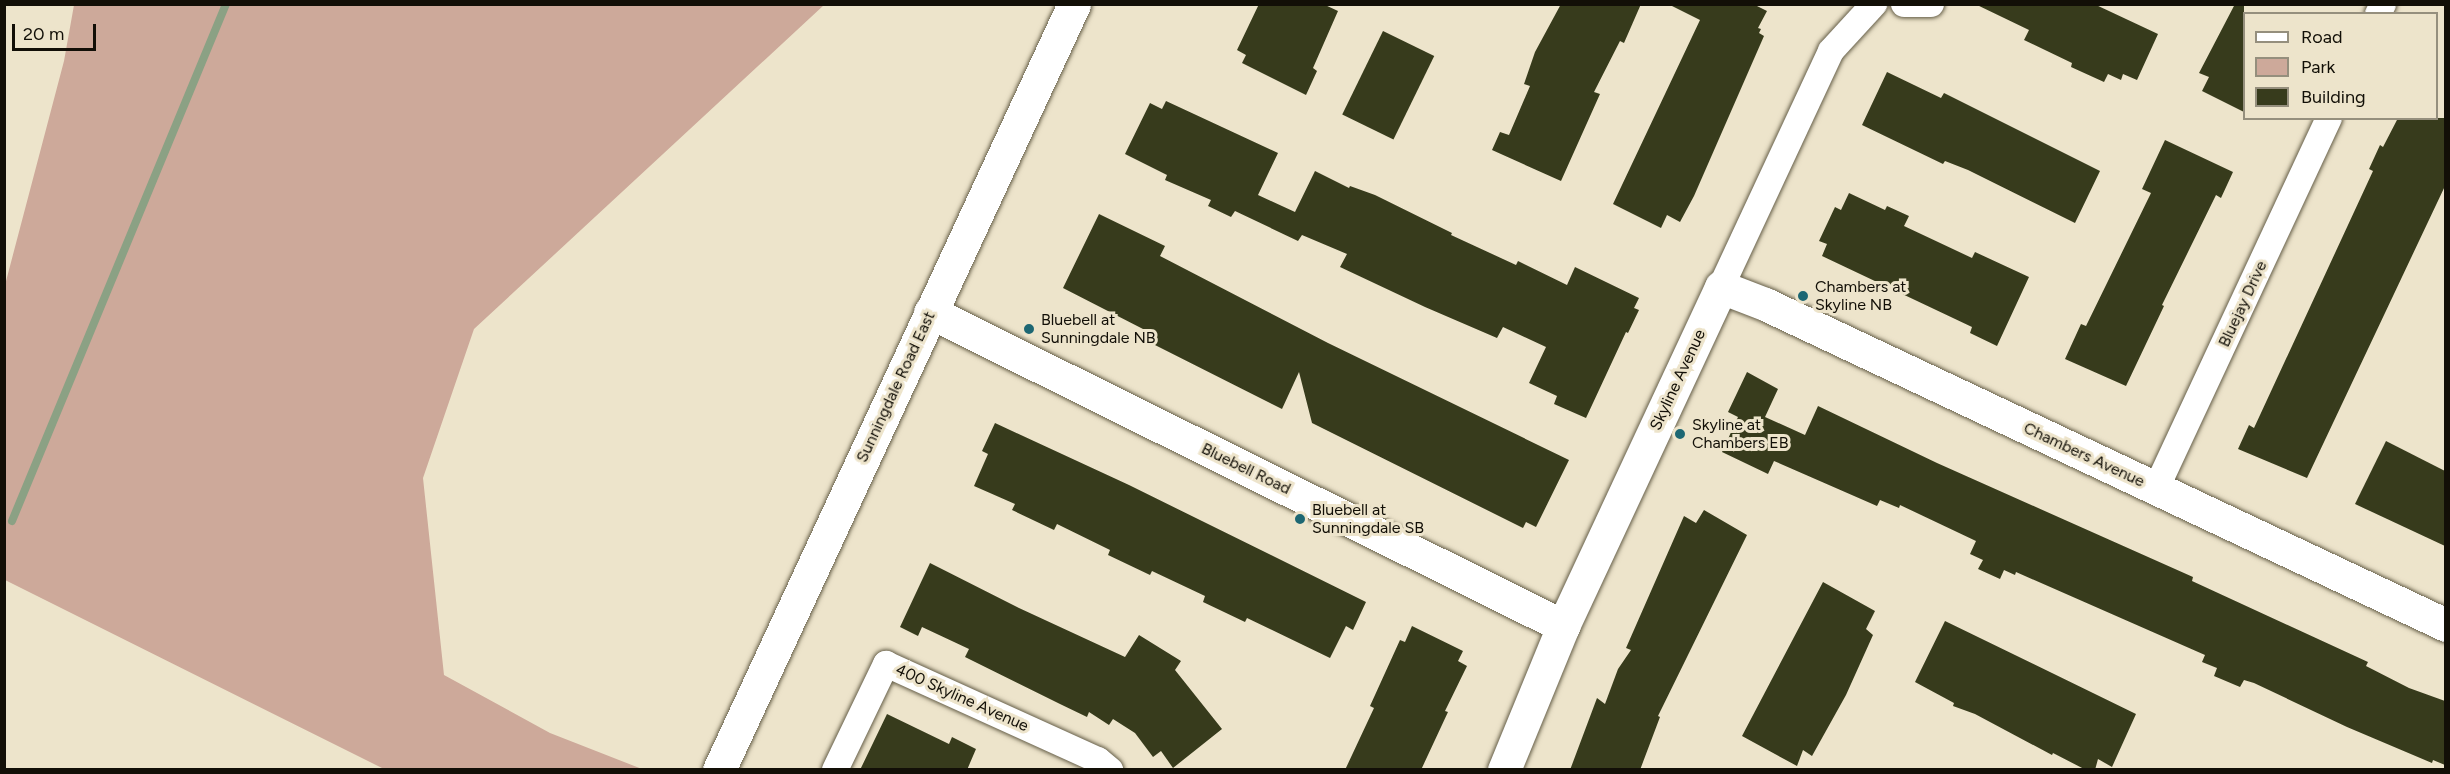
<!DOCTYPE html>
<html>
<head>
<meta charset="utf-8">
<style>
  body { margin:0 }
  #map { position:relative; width:2450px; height:774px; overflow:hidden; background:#ede4cb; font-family:Figtree,sans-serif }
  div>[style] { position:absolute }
  .green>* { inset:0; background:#cda99a }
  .stream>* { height:8px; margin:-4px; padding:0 4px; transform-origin:4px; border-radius:4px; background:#8ba184 }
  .building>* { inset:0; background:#373b1c; transform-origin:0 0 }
  .roads { filter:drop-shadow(0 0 2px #655e48) drop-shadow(0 0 2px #655e48) }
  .street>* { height:26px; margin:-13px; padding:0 13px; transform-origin:13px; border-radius:13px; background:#fff }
  .secondary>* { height:33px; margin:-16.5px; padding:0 16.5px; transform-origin:16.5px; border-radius:16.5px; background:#fff }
  .dots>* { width:16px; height:16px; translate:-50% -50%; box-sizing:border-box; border:3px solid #ede4cb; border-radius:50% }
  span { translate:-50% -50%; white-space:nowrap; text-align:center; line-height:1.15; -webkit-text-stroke:6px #ede4cb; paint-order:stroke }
  .poi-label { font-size:16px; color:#120f07 }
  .left { translate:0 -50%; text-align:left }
  .street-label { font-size:16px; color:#120f07 }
  .frame { position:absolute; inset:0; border:6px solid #120f07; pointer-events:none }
  .legend { position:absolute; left:2243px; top:12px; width:195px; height:108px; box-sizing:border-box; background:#ede4cb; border:2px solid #958f7d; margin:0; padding:8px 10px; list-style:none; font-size:18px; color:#120f07 }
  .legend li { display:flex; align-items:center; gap:12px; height:30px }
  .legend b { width:30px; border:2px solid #958f7d }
  .scale { position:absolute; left:12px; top:24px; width:84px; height:27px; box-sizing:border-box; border:3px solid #120f07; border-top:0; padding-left:8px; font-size:18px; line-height:21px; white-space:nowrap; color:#120f07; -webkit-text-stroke:4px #ede4cb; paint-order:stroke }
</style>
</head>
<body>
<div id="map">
  <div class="green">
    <i style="clip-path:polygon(74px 5px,824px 5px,474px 329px,423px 478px,444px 675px,550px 733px,642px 769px,384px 769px,5px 580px,5px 285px,64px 61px)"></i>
  </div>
  <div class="stream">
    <i style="left:12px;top:521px;width:560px;rotate:-67.51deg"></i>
  </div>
  <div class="building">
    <i style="clip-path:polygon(1259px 4px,1323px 4px,1338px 11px,1313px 68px,1317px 71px,1306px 95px,1242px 63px,1246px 55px,1237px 50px)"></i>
    <i style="clip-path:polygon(1561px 4px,1641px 4px,1624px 43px,1620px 41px,1594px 92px,1600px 94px,1561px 181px,1492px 150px,1500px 132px,1509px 135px,1530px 86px,1524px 84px,1535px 52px)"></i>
    <i style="clip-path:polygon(1668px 4px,1753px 4px,1767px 11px,1758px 28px,1761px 29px,1759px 33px,1764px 36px,1694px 196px,1680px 222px,1667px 215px,1661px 228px,1613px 204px,1700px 20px)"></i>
    <i style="clip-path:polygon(1975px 4px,2094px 4px,2158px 34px,2137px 80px,2123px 74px,2121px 80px,2108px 74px,2104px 82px,2071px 67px,2072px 63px,2024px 40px,2029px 30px)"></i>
    <i style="clip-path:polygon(2235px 4px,2244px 4px,2244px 112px,2202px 91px,2209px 77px,2199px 73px)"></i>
    <i style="left:1383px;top:31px;width:57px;height:93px;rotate:26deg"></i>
    <i style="clip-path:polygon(1887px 72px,1941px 98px,1944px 93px,2100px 171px,2075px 223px,1968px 170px,1945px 161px,1943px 164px,1862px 125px)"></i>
    <i style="clip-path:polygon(1166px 101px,1278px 153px,1258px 195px,1295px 212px,1315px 171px,1349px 188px,1350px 186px,1375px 195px,1452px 233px,1451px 235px,1516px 265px,1518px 261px,1567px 285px,1575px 267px,1639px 298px,1634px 308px,1639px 310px,1628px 333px,1626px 332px,1586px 418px,1554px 404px,1557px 396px,1529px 383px,1546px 347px,1503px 327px,1497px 338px,1425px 307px,1340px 267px,1347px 254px,1302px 235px,1298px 241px,1235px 211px,1231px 217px,1208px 206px,1211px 200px,1165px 180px,1167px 175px,1125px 154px,1150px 103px,1162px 109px)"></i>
    <i style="clip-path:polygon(2398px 118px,2445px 118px,2445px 186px,2307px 478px,2238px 449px,2249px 425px,2254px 428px,2373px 171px,2369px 169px,2380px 145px,2383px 147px)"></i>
    <i style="clip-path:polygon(2165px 140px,2233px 172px,2221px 198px,2216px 195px,2162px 305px,2164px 306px,2126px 386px,2065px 359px,2081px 324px,2086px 326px,2151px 193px,2142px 189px)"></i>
    <i style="clip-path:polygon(1849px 193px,1885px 210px,1887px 206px,1909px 216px,1904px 226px,1972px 258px,1975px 252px,2029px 277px,1997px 346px,1970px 333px,1972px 327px,1822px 256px,1827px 244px,1819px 241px,1835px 207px,1841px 210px)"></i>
    <i style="clip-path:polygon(1099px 214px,1165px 246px,1160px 256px,1328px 343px,1569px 460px,1536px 527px,1526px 522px,1523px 528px,1312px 423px,1299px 372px,1282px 409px,1149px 342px,1151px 337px,1141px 332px,1143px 329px,1063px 288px)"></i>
    <i style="clip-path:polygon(1747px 372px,1778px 389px,1765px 417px,1805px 435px,1818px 406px,1937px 463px,2193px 577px,2192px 581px,2368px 662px,2366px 666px,2409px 688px,2445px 701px,2445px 765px,2433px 760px,2432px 763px,2347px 727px,2254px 683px,2244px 680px,2240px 687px,2214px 676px,2217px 668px,2202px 662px,2205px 655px,2016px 572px,2015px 575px,2004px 570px,2000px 579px,1978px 569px,1983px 560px,1970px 554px,1976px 541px,1900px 505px,1899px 508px,1880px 500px,1877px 506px,1774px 461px,1768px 474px,1722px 452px,1738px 417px,1728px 412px)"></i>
    <i style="clip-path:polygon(995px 423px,1129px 485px,1366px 602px,1353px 630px,1346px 626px,1330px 658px,1247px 618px,1245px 622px,1203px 602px,1205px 596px,1152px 571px,1150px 575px,1108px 555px,1110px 550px,1057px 524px,1054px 530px,1012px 510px,1015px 504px,974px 486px,988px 454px,982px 451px)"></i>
    <i style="clip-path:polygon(2386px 441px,2445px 471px,2445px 546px,2355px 504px)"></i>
    <i style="clip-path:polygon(1704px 510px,1747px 535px,1658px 716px,1660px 717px,1640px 770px,1570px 770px,1597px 698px,1605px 704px,1618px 669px,1631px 650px,1626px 648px,1684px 516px,1696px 523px)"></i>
    <i style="clip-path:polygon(930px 563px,1019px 608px,1125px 657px,1139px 635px,1181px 661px,1175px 670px,1222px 729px,1173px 768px,1161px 751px,1153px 757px,1135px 733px,1113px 719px,1109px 725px,1089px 712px,1087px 717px,1060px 704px,965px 657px,969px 649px,922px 627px,918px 636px,900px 627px)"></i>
    <i style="clip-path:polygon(1823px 582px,1875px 611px,1866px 629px,1873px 635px,1846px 695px,1812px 756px,1803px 750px,1797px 766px,1742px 736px)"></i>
    <i style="clip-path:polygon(1945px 621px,2136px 714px,2112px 767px,2098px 759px,2095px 770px,2086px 770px,2053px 753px,2052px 755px,1975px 714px,1953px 706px,1954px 703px,1915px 682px)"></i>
    <i style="clip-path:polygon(1412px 626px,1463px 651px,1458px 661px,1467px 666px,1445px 711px,1448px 712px,1421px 770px,1345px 770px,1374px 708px,1370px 706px,1400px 640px,1405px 642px)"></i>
    <i style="clip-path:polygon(887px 714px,949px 744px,952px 737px,976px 749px,967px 770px,860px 770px)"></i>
  </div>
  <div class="roads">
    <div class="street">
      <i style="left:1904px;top:4px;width:27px"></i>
      <i style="left:2378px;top:14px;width:11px;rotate:-63deg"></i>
      <i style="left:1721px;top:287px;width:260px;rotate:-65deg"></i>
      <i style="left:1831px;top:51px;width:64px;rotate:-47.5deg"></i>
      <i style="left:2156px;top:489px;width:409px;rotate:-65deg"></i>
      <i style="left:835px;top:770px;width:118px;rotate:-64.3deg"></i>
      <i style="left:886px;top:664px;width:233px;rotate:24.4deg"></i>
      <i style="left:1098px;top:760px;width:16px;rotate:40deg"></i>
    </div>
    <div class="secondary">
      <i style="left:930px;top:312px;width:707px;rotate:26.38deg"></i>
      <i style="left:719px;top:770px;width:844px;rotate:-65.13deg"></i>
      <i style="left:1504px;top:770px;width:156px;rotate:-67.7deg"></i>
      <i style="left:1563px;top:626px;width:374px;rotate:-65deg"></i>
      <i style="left:1721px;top:287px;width:47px;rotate:21.1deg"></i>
      <i style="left:1765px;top:304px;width:753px;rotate:25.24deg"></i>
    </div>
  </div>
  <div class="dots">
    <i style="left:1803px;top:296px;background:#1d6773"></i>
    <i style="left:1029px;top:329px;background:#1d6773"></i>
    <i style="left:1680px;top:434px;background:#1d6773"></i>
    <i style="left:1300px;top:519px;background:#1d6773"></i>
  </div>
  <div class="poi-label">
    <span class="left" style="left:1815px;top:296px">Chambers at<br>Skyline NB</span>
    <span class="left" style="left:1041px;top:329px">Bluebell at<br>Sunningdale NB</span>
    <span class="left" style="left:1692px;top:434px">Skyline at<br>Chambers EB</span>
    <span class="left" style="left:1312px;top:519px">Bluebell at<br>Sunningdale SB</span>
  </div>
  <div class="street-label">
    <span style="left:2243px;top:304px;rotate:-65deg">Bluejay Drive</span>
    <span style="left:1678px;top:380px;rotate:-65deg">Skyline Avenue</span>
    <span style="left:896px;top:387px;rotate:-65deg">Sunningdale Road East</span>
    <span style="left:2084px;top:455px;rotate:25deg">Chambers Avenue</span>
    <span style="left:1246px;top:469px;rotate:26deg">Bluebell Road</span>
    <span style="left:962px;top:698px;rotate:24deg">400 Skyline Avenue</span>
  </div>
  <div class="frame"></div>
  <ul class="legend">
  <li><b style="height:8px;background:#fff"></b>Road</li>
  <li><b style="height:16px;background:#cda99a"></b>Park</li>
  <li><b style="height:16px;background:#373b1c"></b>Building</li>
  </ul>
  <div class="scale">20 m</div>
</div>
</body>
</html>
